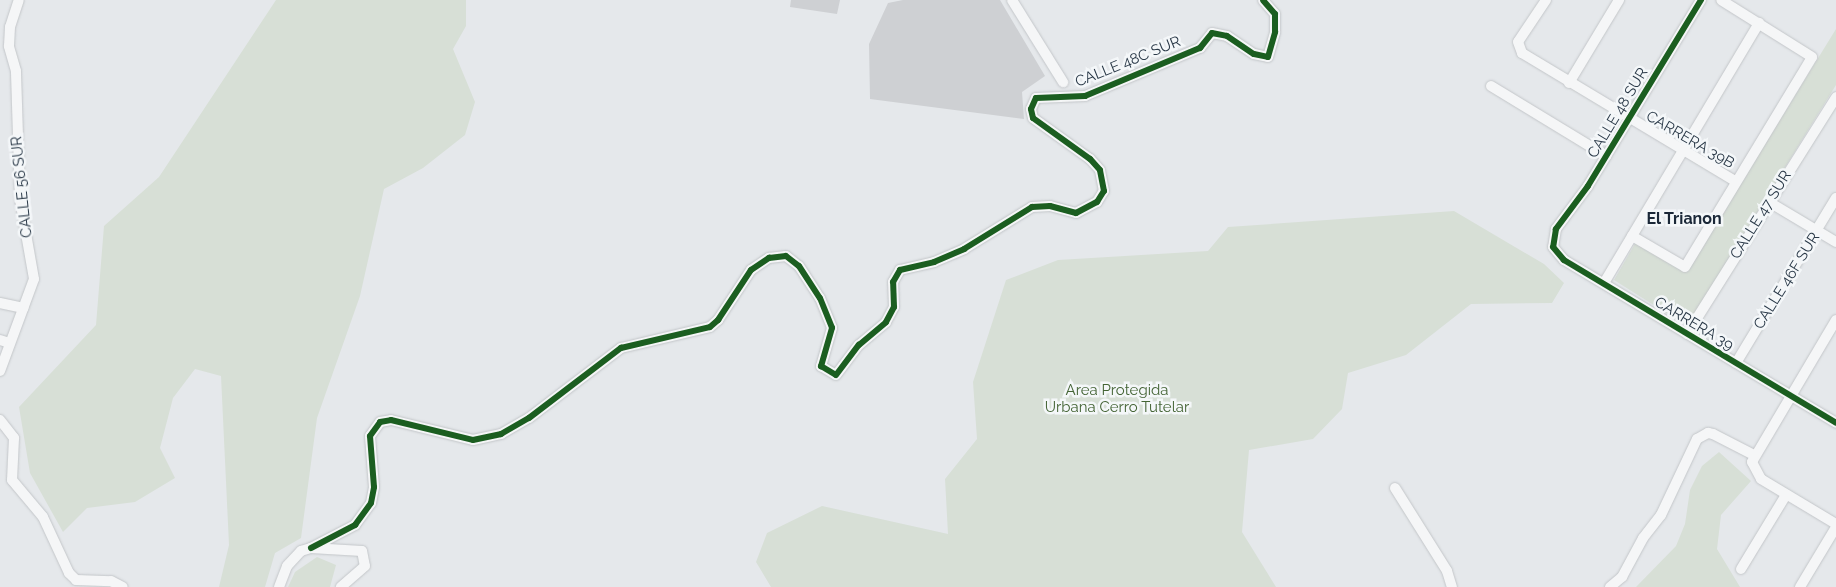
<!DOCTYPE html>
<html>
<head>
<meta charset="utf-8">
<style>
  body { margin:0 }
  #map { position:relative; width:1836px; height:587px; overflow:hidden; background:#e5e8eb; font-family:Raleway,sans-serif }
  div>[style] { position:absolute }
  .green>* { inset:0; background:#d7dfd6 }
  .building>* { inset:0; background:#ced0d3 }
  .roads { filter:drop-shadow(0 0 1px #c3c6c9) drop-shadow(0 0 1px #c3c6c9) }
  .minor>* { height:10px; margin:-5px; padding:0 5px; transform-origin:5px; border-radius:5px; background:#f5f6f7 }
  .cycleway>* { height:6px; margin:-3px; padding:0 3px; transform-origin:3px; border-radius:3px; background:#1b5e20 }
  span { translate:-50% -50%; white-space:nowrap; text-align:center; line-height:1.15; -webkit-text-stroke:5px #f4f7f9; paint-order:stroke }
  .street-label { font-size:15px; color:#293847 }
  .park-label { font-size:15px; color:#446435 }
  .neighbourhood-label { font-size:16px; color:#1b2838; font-weight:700 }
</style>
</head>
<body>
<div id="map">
  <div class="green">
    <i style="clip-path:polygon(276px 0,466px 0,466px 26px,453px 49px,475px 102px,465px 135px,423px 168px,384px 189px,360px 296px,317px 418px,301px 538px,275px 553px,265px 587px,219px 587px,229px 545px,221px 376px,195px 369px,173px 398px,160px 448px,175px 478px,135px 502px,87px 508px,63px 532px,30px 473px,19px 407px,96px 325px,104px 226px,159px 177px)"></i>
    <i style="clip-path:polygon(1836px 29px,1836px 85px,1687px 326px,1614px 280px,1636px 242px,1687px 271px)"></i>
    <i style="clip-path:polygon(1454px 211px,1544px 264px,1564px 283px,1552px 303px,1471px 304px,1406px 355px,1348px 373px,1342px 409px,1313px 439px,1249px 450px,1242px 532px,1276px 587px,771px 587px,756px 562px,767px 533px,822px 506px,948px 534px,945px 479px,977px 439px,973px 382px,1006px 280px,1058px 260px,1208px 251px,1228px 227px)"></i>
    <i style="clip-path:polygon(1719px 452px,1751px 481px,1721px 515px,1717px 549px,1740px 587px,1636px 587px,1676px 546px,1685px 524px,1690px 490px,1702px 466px)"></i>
    <i style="clip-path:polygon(317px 557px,336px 565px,330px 587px,288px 587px,295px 572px)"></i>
  </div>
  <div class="building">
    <i style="clip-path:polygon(791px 0,840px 0,837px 14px,790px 7px)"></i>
    <i style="clip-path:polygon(903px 0,1000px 0,1045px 76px,1022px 92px,1024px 119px,870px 99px,869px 44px,888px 3px)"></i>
  </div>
  <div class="roads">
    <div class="minor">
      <i style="left:1012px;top:0;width:97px;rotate:58.1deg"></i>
      <i style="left:1546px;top:0;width:50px;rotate:123.7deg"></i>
      <i style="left:1518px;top:42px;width:12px;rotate:70deg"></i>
      <i style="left:1522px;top:53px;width:249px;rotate:31deg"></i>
      <i style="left:1701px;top:0;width:218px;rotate:121.3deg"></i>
      <i style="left:1588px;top:186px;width:54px;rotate:126.7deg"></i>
      <i style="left:1556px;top:229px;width:18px;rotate:99deg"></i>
      <i style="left:1553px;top:247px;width:17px;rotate:50deg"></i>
      <i style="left:1564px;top:260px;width:317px;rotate:30.9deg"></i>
      <i style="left:1569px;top:83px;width:97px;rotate:-58.9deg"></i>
      <i style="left:1491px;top:86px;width:135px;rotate:31.3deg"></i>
      <i style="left:1769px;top:202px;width:78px;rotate:30.8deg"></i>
      <i style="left:1632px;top:236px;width:61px;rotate:30.3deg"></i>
      <i style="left:1685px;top:267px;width:245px;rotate:-58.8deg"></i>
      <i style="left:1812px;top:57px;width:107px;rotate:-147.9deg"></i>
      <i style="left:1604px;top:283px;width:303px;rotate:-59.2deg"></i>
      <i style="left:0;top:303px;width:24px;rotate:12deg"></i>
      <i style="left:1836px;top:320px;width:165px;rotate:120.6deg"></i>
      <i style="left:1752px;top:462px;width:19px;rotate:62deg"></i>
      <i style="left:1761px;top:479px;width:87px;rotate:31deg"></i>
      <i style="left:1687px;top:334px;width:280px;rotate:-57.8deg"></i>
      <i style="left:0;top:340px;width:10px;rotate:17deg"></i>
      <i style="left:1736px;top:363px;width:193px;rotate:-58.8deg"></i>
      <i style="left:0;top:371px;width:98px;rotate:-69.7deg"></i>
      <i style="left:34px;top:279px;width:80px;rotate:-100deg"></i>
      <i style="left:20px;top:200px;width:129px;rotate:-91.8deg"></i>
      <i style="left:16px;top:71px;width:26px;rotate:-106deg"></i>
      <i style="left:9px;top:46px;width:19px;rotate:-87deg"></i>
      <i style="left:10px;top:27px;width:28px;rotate:-72deg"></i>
      <i style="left:0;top:420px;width:23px;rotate:52deg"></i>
      <i style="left:14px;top:438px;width:42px;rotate:92.7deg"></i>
      <i style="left:12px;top:480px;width:48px;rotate:50deg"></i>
      <i style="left:43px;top:517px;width:62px;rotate:65.1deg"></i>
      <i style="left:69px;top:573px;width:10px;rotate:45deg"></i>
      <i style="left:76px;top:580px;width:35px;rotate:2deg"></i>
      <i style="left:111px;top:581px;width:13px;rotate:27deg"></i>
      <i style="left:1395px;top:488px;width:98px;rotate:57.9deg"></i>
      <i style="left:1447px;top:571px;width:17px;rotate:73deg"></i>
      <i style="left:311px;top:548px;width:50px;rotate:-27.6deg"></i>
      <i style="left:355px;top:525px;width:27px;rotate:-54deg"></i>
      <i style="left:371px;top:503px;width:16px;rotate:-79deg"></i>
      <i style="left:374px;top:487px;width:51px;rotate:-94.5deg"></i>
      <i style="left:370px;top:436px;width:17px;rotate:-54deg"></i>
      <i style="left:380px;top:422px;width:11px;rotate:-10deg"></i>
      <i style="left:391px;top:420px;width:84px;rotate:13.7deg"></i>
      <i style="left:473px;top:440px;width:29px;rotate:-12deg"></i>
      <i style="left:501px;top:434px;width:32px;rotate:-30deg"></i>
      <i style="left:529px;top:418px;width:116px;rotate:-37.3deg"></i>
      <i style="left:621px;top:348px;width:91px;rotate:-13.3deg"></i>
      <i style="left:710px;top:327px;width:11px;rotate:-41deg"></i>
      <i style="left:718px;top:320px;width:60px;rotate:-56.6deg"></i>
      <i style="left:751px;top:270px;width:22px;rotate:-34deg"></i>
      <i style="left:769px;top:258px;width:17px;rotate:-7deg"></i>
      <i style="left:786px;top:256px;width:16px;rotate:38deg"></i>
      <i style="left:799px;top:266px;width:38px;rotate:57deg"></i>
      <i style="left:820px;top:298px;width:32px;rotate:68deg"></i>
      <i style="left:832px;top:328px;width:40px;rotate:106deg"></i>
      <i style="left:821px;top:366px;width:17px;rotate:31deg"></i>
      <i style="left:836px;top:375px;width:38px;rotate:-53deg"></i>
      <i style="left:859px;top:345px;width:35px;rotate:-40deg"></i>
      <i style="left:886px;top:322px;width:17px;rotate:-62deg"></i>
      <i style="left:894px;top:307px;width:25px;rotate:-92deg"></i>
      <i style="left:893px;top:282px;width:14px;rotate:-60deg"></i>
      <i style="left:900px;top:270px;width:35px;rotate:-13deg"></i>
      <i style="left:934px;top:262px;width:33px;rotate:-23deg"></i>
      <i style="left:964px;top:249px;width:80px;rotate:-31.7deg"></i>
      <i style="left:1032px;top:207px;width:18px;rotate:-3deg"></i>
      <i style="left:1050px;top:206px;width:27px;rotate:15deg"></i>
      <i style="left:1076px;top:213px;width:24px;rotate:-28deg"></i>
      <i style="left:1097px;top:202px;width:13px;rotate:-58deg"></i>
      <i style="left:1104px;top:191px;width:21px;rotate:-101deg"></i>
      <i style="left:1100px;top:170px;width:15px;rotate:-132deg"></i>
      <i style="left:1090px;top:159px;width:70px;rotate:-144.3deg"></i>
      <i style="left:1033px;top:118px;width:9px;rotate:-103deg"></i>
      <i style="left:1031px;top:109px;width:12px;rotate:-66deg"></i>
      <i style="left:1036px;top:98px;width:49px;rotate:-2.3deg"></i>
      <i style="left:1085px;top:96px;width:125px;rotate:-22.7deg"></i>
      <i style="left:1200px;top:48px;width:19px;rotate:-51deg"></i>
      <i style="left:1212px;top:33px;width:15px;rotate:11deg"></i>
      <i style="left:1227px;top:36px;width:32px;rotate:34deg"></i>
      <i style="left:1254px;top:54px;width:14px;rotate:12deg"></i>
      <i style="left:1268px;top:57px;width:26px;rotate:-74deg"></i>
      <i style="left:1275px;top:32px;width:18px;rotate:-90deg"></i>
      <i style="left:1275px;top:14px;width:18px;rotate:-131deg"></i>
      <i style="left:1741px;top:569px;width:87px;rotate:-58.7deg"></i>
      <i style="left:279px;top:587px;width:22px;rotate:-69deg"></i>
      <i style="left:287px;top:566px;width:21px;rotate:-47deg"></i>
      <i style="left:301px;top:551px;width:10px;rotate:-17deg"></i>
      <i style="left:311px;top:548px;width:51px;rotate:3.4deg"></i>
      <i style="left:362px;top:551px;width:15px;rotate:79deg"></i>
      <i style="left:365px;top:566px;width:32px;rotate:139deg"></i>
      <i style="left:1610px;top:587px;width:16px;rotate:-40deg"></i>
      <i style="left:1622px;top:577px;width:44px;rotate:-61.7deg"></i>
      <i style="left:1643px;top:538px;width:29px;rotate:-52deg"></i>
      <i style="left:1661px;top:515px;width:84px;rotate:-64.7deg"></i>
      <i style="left:1697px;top:439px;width:13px;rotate:-29deg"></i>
      <i style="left:1708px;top:433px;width:5px;rotate:11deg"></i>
      <i style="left:1713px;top:434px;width:46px;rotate:27.1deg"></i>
      <i style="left:1800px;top:587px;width:70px;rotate:-59deg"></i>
    </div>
  </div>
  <div class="cycleway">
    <i style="left:1701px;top:0;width:218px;rotate:121.3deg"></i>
    <i style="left:1588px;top:186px;width:54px;rotate:126.7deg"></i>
    <i style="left:1556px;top:229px;width:18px;rotate:99deg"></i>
    <i style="left:1553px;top:247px;width:17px;rotate:50deg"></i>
    <i style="left:1564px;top:260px;width:317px;rotate:30.9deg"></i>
    <i style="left:311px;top:548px;width:50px;rotate:-27.6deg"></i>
    <i style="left:355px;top:525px;width:27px;rotate:-54deg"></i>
    <i style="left:371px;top:503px;width:16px;rotate:-79deg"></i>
    <i style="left:374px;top:487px;width:51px;rotate:-94.5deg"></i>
    <i style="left:370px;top:436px;width:17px;rotate:-54deg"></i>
    <i style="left:380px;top:422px;width:11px;rotate:-10deg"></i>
    <i style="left:391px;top:420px;width:84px;rotate:13.7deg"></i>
    <i style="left:473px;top:440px;width:29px;rotate:-12deg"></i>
    <i style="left:501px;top:434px;width:32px;rotate:-30deg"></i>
    <i style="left:529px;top:418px;width:116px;rotate:-37.3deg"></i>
    <i style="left:621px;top:348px;width:91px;rotate:-13.3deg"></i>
    <i style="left:710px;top:327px;width:11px;rotate:-41deg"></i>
    <i style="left:718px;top:320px;width:60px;rotate:-56.6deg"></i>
    <i style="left:751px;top:270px;width:22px;rotate:-34deg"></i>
    <i style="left:769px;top:258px;width:17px;rotate:-7deg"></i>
    <i style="left:786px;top:256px;width:16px;rotate:38deg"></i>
    <i style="left:799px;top:266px;width:38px;rotate:57deg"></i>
    <i style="left:820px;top:298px;width:32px;rotate:68deg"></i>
    <i style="left:832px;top:328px;width:40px;rotate:106deg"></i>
    <i style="left:821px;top:366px;width:17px;rotate:31deg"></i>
    <i style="left:836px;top:375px;width:38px;rotate:-53deg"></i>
    <i style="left:859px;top:345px;width:35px;rotate:-40deg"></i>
    <i style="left:886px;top:322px;width:17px;rotate:-62deg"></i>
    <i style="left:894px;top:307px;width:25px;rotate:-92deg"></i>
    <i style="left:893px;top:282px;width:14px;rotate:-60deg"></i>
    <i style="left:900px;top:270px;width:35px;rotate:-13deg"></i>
    <i style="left:934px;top:262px;width:33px;rotate:-23deg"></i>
    <i style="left:964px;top:249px;width:80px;rotate:-31.7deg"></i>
    <i style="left:1032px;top:207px;width:18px;rotate:-3deg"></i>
    <i style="left:1050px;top:206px;width:27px;rotate:15deg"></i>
    <i style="left:1076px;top:213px;width:24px;rotate:-28deg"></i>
    <i style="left:1097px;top:202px;width:13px;rotate:-58deg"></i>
    <i style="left:1104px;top:191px;width:21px;rotate:-101deg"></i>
    <i style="left:1100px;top:170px;width:15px;rotate:-132deg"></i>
    <i style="left:1090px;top:159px;width:70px;rotate:-144.3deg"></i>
    <i style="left:1033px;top:118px;width:9px;rotate:-103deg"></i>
    <i style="left:1031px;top:109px;width:12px;rotate:-66deg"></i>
    <i style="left:1036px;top:98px;width:49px;rotate:-2.3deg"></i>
    <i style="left:1085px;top:96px;width:125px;rotate:-22.7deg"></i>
    <i style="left:1200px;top:48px;width:19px;rotate:-51deg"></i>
    <i style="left:1212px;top:33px;width:15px;rotate:11deg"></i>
    <i style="left:1227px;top:36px;width:32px;rotate:34deg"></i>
    <i style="left:1254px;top:54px;width:14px;rotate:12deg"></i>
    <i style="left:1268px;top:57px;width:26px;rotate:-74deg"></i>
    <i style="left:1275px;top:32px;width:18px;rotate:-90deg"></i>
    <i style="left:1275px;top:14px;width:18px;rotate:-131deg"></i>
  </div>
  <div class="street-label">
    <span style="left:1128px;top:62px;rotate:-22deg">CALLE 48C SUR</span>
    <span style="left:1618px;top:113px;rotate:-59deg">CALLE 48 SUR</span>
    <span style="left:1690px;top:140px;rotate:30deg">CARRERA 39B</span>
    <span style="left:22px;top:187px;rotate:-96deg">CALLE 56 SUR</span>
    <span style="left:1761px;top:215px;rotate:-58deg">CALLE 47 SUR</span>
    <span style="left:1787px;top:281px;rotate:-58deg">CALLE 46F SUR</span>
    <span style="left:1694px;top:324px;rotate:31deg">CARRERA 39</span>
  </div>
  <div class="park-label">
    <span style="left:1117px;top:399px">Area Protegida<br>Urbana Cerro Tutelar</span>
  </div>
  <div class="neighbourhood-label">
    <span style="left:1684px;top:219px">El Trianon</span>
  </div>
</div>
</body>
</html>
